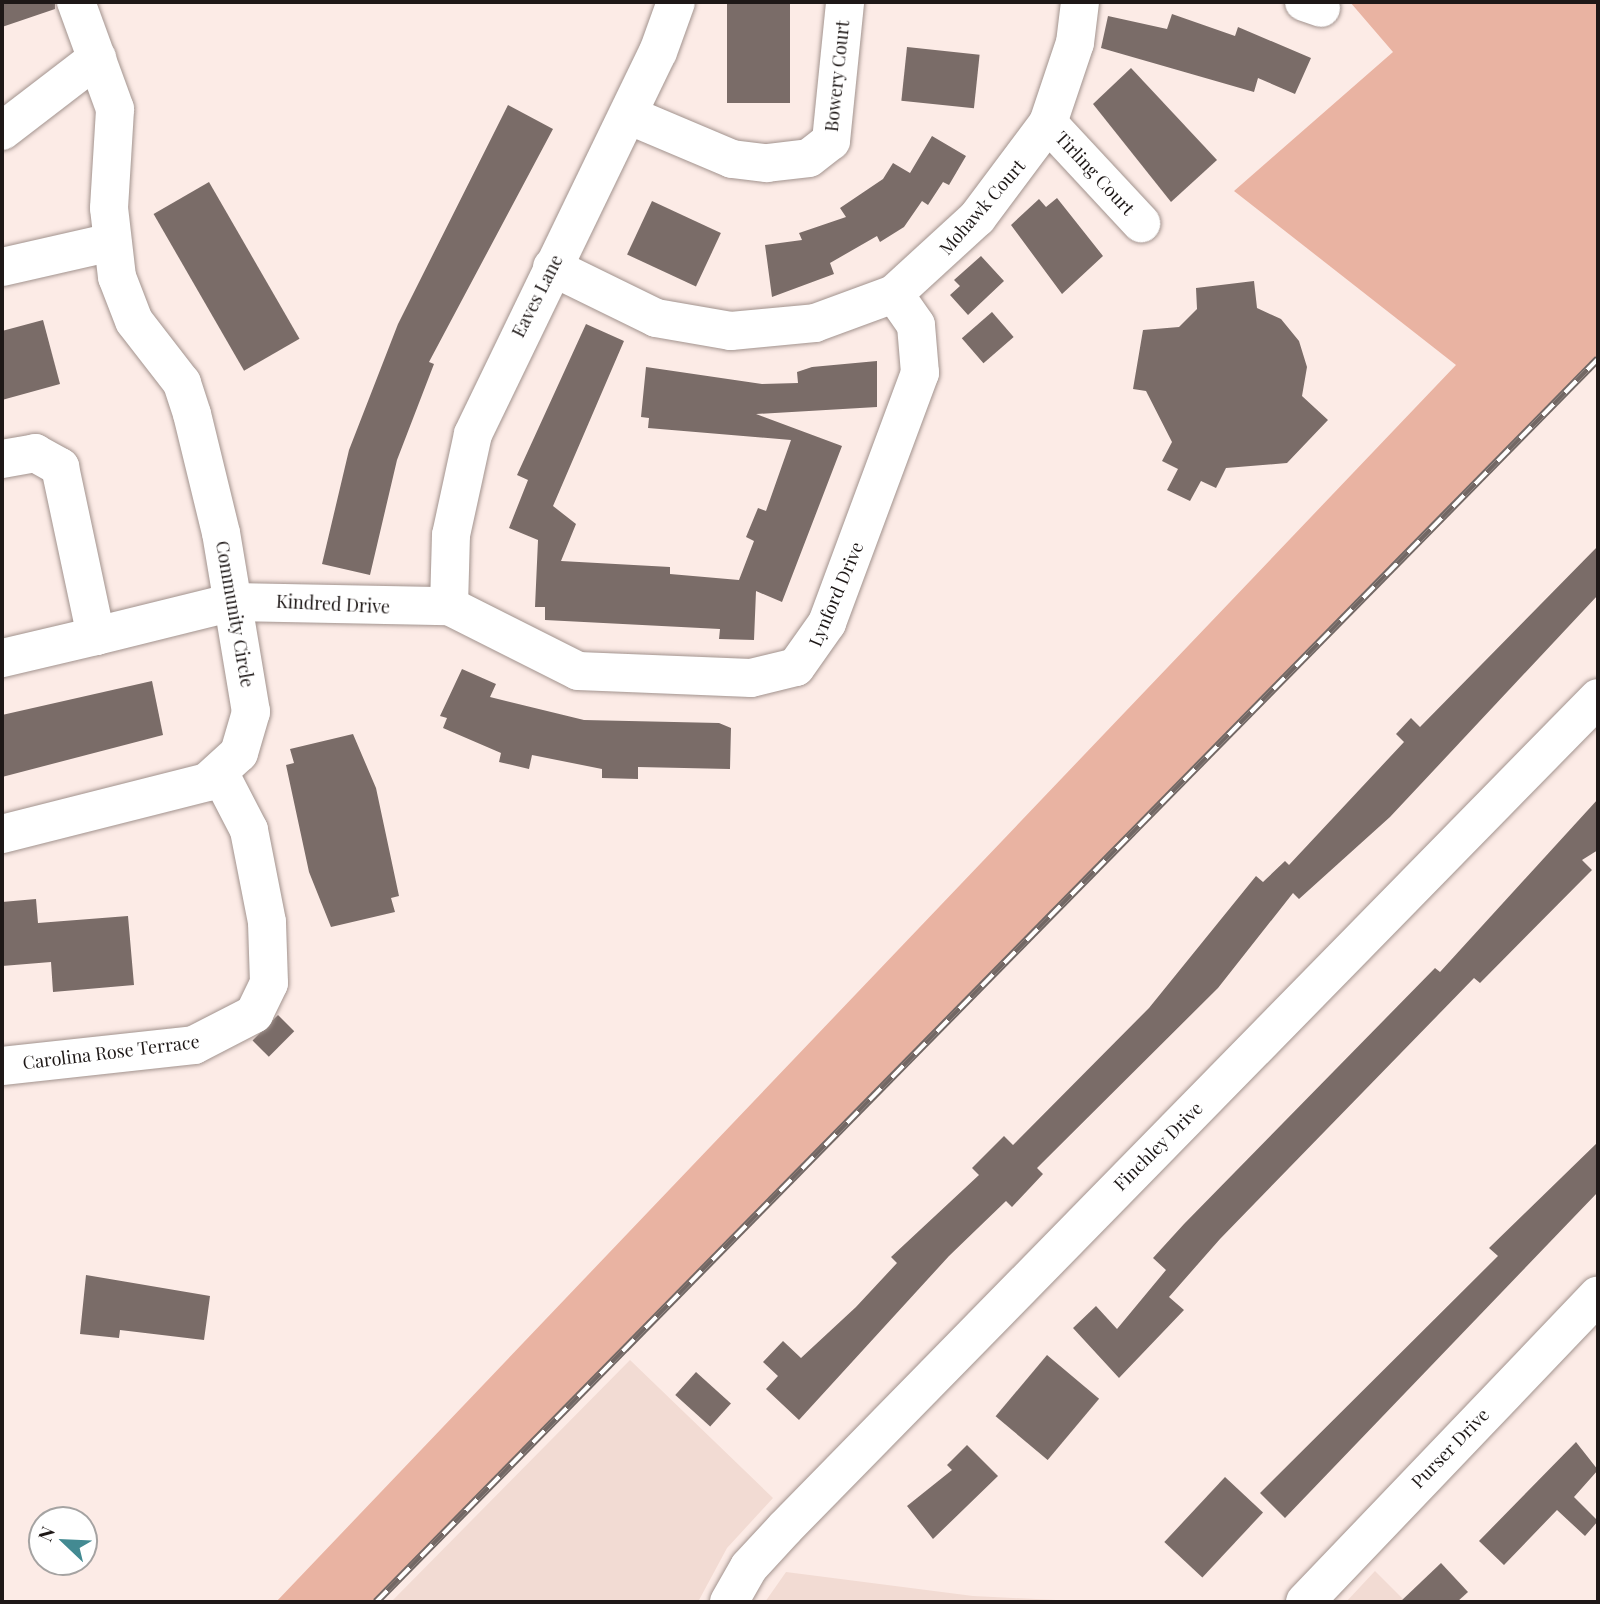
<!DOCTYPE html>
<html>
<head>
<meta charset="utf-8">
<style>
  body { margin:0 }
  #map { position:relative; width:1600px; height:1604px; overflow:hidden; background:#fcebe6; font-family:"Playfair Display",serif }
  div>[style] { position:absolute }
  .built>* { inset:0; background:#f2dbd3 }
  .forest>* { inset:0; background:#e9b3a2 }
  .building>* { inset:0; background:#7a6c68; transform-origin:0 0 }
  .roads { filter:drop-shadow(0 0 2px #a2938e) drop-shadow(0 0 2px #a2938e) }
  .minor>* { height:38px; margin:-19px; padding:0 19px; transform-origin:19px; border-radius:19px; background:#fff }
  .rail>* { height:8px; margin-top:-4px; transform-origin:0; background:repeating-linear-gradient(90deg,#fff 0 16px,#726865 0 32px); box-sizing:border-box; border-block:2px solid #726865 }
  span { translate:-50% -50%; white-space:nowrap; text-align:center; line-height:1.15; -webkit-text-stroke:5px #fff; paint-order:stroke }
  .street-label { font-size:18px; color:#1e1817 }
  .frame { position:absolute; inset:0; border:4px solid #1e1817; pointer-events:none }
  .north { position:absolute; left:28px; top:1506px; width:70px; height:70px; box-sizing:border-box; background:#fff; border:2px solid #a5a3a2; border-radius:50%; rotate:293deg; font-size:19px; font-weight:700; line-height:28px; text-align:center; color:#1e1817 }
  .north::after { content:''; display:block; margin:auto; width:24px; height:32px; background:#438a92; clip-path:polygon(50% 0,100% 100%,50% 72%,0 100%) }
</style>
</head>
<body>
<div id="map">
  <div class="built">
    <i style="clip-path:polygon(630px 1360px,773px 1498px,727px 1548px,698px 1602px,391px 1602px)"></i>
    <i style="clip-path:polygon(1375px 1571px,1406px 1602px,1346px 1602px)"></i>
    <i style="clip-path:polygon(786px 1572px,973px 1596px,1096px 1602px,765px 1602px)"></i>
  </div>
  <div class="forest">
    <i style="clip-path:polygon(1350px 2px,1598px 2px,1598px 355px,375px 1602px,276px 1602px,1456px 365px,1234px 191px,1393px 52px)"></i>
  </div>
  <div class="building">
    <i style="clip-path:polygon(2px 2px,55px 2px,55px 9px,2px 27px)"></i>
    <i style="left:727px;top:2px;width:63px;height:101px"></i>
    <i style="clip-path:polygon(1172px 14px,1235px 36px,1238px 27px,1311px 58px,1295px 94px,1258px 78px,1254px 92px,1101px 48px,1108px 16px,1167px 29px)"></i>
    <i style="left:907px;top:47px;width:73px;height:54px;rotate:6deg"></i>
    <i style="clip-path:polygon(1131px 68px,1217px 160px,1171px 202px,1093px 104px)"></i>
    <i style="clip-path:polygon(508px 105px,553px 129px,429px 362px,434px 364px,397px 460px,370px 575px,322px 564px,349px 450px,398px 324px)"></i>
    <i style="clip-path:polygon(932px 136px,966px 156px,949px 185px,943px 182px,928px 205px,922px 201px,904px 227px,880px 242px,877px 236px,830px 263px,834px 274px,772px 297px,765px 245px,802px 240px,799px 233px,846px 217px,840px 208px,883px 179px,893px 163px,910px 173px)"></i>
    <i style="left:209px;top:182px;width:181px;height:64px;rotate:60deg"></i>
    <i style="clip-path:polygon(1057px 198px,1103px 256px,1062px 294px,1011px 225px,1039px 199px,1046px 207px)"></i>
    <i style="left:652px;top:201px;width:76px;height:59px;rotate:25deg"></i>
    <i style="clip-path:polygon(981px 256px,1004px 281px,968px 315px,950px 295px,960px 286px,954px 280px)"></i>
    <i style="clip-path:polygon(1254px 281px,1257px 308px,1281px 319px,1299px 341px,1307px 367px,1302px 396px,1328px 420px,1287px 463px,1226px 468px,1216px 488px,1201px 481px,1190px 501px,1167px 490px,1178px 469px,1162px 461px,1172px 442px,1146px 391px,1133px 389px,1143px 330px,1179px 327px,1197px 309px,1196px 288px)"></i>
    <i style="left:992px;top:312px;width:33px;height:40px;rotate:49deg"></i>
    <i style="clip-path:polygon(43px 320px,60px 384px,2px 400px,2px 331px)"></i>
    <i style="clip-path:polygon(586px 324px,624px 341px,553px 506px,576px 524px,561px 561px,670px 567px,670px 574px,739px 580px,754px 541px,746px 537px,758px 508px,766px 511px,791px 440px,648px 428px,649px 418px,641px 417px,646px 367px,762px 384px,798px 383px,797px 372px,812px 367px,877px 361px,877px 407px,756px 414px,842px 446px,782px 602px,756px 591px,754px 640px,719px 639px,720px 629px,545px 620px,545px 607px,535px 607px,538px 540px,509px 528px,528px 480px,517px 475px)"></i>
    <i style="clip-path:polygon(1598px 546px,1598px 595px,1390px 817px,1299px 899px,1293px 893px,1218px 988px,1037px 1168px,1043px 1174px,1012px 1207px,1006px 1201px,949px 1256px,799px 1420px,766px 1389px,778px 1376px,763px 1362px,783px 1341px,801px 1358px,856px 1307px,897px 1263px,891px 1257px,979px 1175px,972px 1168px,1004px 1136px,1013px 1145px,1149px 1008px,1256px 876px,1263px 882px,1285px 861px,1289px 865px,1404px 742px,1396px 734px,1411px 718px,1420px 727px)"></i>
    <i style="clip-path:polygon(462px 669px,496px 684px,490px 697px,584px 720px,719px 723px,731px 728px,730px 769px,638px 767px,638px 779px,602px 778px,602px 769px,532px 755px,529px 769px,499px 762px,501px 753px,443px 728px,447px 718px,440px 716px)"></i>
    <i style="clip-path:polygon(152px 681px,163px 735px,2px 777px,2px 715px)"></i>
    <i style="clip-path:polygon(353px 734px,376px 788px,399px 896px,391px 898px,395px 912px,331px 927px,309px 872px,286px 765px,294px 763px,290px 749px)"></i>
    <i style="clip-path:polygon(1598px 799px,1598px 850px,1582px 860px,1592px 870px,1480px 983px,1474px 978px,1220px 1239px,1169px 1297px,1184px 1310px,1119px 1378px,1073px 1328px,1096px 1306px,1117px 1329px,1166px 1270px,1153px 1258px,1184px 1224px,1435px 968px,1440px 972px)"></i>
    <i style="clip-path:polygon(36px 899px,38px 923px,128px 916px,134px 985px,53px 992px,51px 962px,2px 966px,2px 902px)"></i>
    <i style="left:278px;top:1015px;width:23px;height:36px;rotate:45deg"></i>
    <i style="clip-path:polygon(1598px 1142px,1598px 1192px,1285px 1518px,1260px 1493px,1498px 1256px,1489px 1248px)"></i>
    <i style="clip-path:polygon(86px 1275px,210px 1296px,204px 1340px,120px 1330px,119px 1338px,80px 1334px)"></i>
    <i style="left:1047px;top:1355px;width:68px;height:80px;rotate:40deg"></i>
    <i style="left:696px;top:1372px;width:47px;height:31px;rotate:42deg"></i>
    <i style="clip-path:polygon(1576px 1442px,1598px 1470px,1574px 1497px,1598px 1521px,1585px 1536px,1557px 1510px,1504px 1565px,1479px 1541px)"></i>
    <i style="clip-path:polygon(967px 1445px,998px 1476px,933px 1539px,907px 1506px,952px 1470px,947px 1465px)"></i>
    <i style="left:1225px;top:1477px;width:52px;height:89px;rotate:43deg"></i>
    <i style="clip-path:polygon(1441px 1563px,1468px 1592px,1457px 1602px,1400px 1602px)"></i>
  </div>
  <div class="roads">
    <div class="minor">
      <i style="left:1304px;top:2px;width:18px;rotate:19deg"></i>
      <i style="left:628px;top:115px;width:113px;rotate:22.9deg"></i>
      <i style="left:732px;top:159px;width:35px;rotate:7deg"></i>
      <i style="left:767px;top:163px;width:42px;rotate:-6.8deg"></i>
      <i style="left:809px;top:158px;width:28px;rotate:-38deg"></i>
      <i style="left:831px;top:141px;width:140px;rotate:-84.2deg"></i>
      <i style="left:1048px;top:123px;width:137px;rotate:47.1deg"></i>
      <i style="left:2px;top:131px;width:120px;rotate:-37.5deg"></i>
      <i style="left:2px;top:267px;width:113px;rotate:-12.8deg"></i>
      <i style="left:552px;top:267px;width:116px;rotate:26.1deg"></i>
      <i style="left:656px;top:318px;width:76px;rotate:9.8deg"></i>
      <i style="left:731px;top:331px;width:84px;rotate:-5.4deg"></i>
      <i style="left:815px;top:323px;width:84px;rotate:-20.2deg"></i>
      <i style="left:894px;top:294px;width:113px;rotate:-42.5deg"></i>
      <i style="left:977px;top:218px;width:119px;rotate:-53.2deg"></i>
      <i style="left:1048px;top:123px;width:84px;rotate:-71.4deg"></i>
      <i style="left:1075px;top:43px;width:41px;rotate:-83deg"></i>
      <i style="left:2px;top:459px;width:34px;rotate:-10deg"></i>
      <i style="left:35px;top:453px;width:29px;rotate:29deg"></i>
      <i style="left:60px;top:467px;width:173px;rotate:78deg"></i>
      <i style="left:96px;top:636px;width:97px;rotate:166.8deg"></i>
      <i style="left:449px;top:606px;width:144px;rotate:26.7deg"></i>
      <i style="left:578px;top:671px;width:173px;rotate:2.3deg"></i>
      <i style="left:751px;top:678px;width:46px;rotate:-13.7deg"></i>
      <i style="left:796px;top:667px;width:54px;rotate:-54.8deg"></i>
      <i style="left:827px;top:623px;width:267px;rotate:-69.6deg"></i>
      <i style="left:920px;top:373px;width:48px;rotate:-94.8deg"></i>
      <i style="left:916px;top:325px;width:38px;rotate:-125deg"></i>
      <i style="left:449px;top:606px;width:71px;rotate:-88.4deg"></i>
      <i style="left:451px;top:535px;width:103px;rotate:-77.7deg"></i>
      <i style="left:473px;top:434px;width:424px;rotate:-64.2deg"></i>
      <i style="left:658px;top:52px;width:53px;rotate:-70.2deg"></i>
      <i style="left:96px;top:636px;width:141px;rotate:-13.9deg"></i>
      <i style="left:233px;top:602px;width:216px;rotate:1.1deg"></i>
      <i style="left:2px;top:834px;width:211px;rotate:-14.2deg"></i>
      <i style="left:207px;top:782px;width:43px;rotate:-42.2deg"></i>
      <i style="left:239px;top:753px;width:43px;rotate:-73.7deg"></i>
      <i style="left:251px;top:712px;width:181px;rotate:-99.5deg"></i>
      <i style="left:221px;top:533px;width:122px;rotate:-103.7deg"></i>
      <i style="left:192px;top:414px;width:33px;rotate:-108deg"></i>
      <i style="left:182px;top:383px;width:78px;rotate:-127.7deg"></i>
      <i style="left:134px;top:321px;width:47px;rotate:-111.1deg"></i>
      <i style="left:117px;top:277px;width:69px;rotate:-96.6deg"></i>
      <i style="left:109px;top:208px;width:99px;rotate:-86.5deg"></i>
      <i style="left:115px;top:109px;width:114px;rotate:-110deg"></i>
      <i style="left:2px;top:1066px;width:193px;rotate:-6.2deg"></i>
      <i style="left:194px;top:1045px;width:68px;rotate:-27.3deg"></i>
      <i style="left:254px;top:1014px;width:34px;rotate:-64deg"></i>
      <i style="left:269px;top:983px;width:61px;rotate:-91.9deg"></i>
      <i style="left:267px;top:922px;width:94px;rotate:-101.1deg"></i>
      <i style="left:249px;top:830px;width:63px;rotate:-117.4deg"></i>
      <i style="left:729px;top:1602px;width:40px;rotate:-60.3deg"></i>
      <i style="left:749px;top:1567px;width:53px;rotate:-47.3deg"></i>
      <i style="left:785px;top:1528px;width:1162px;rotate:-45.59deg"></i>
      <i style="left:1305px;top:1602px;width:424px;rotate:-46.3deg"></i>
    </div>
  </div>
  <div class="rail">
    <i style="left:376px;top:1602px;width:1743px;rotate:-45.49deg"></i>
  </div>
  <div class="street-label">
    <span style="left:837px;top:76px;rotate:-84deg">Bowery Court</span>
    <span style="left:1095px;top:173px;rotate:47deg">Tirling Court</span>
    <span style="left:982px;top:207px;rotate:-49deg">Mohawk Court</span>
    <span style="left:537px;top:296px;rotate:-63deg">Eaves Lane</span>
    <span style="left:836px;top:594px;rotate:-67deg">Lynford Drive</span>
    <span style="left:333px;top:604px;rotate:3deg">Kindred Drive</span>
    <span style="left:235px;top:614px;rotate:80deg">Community Circle</span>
    <span style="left:111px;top:1052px;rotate:-7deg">Carolina Rose Terrace</span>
    <span style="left:1158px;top:1146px;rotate:-45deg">Finchley Drive</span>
    <span style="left:1450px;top:1448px;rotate:-46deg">Purser Drive</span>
  </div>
  <div class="frame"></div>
  <div class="north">N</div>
</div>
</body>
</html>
